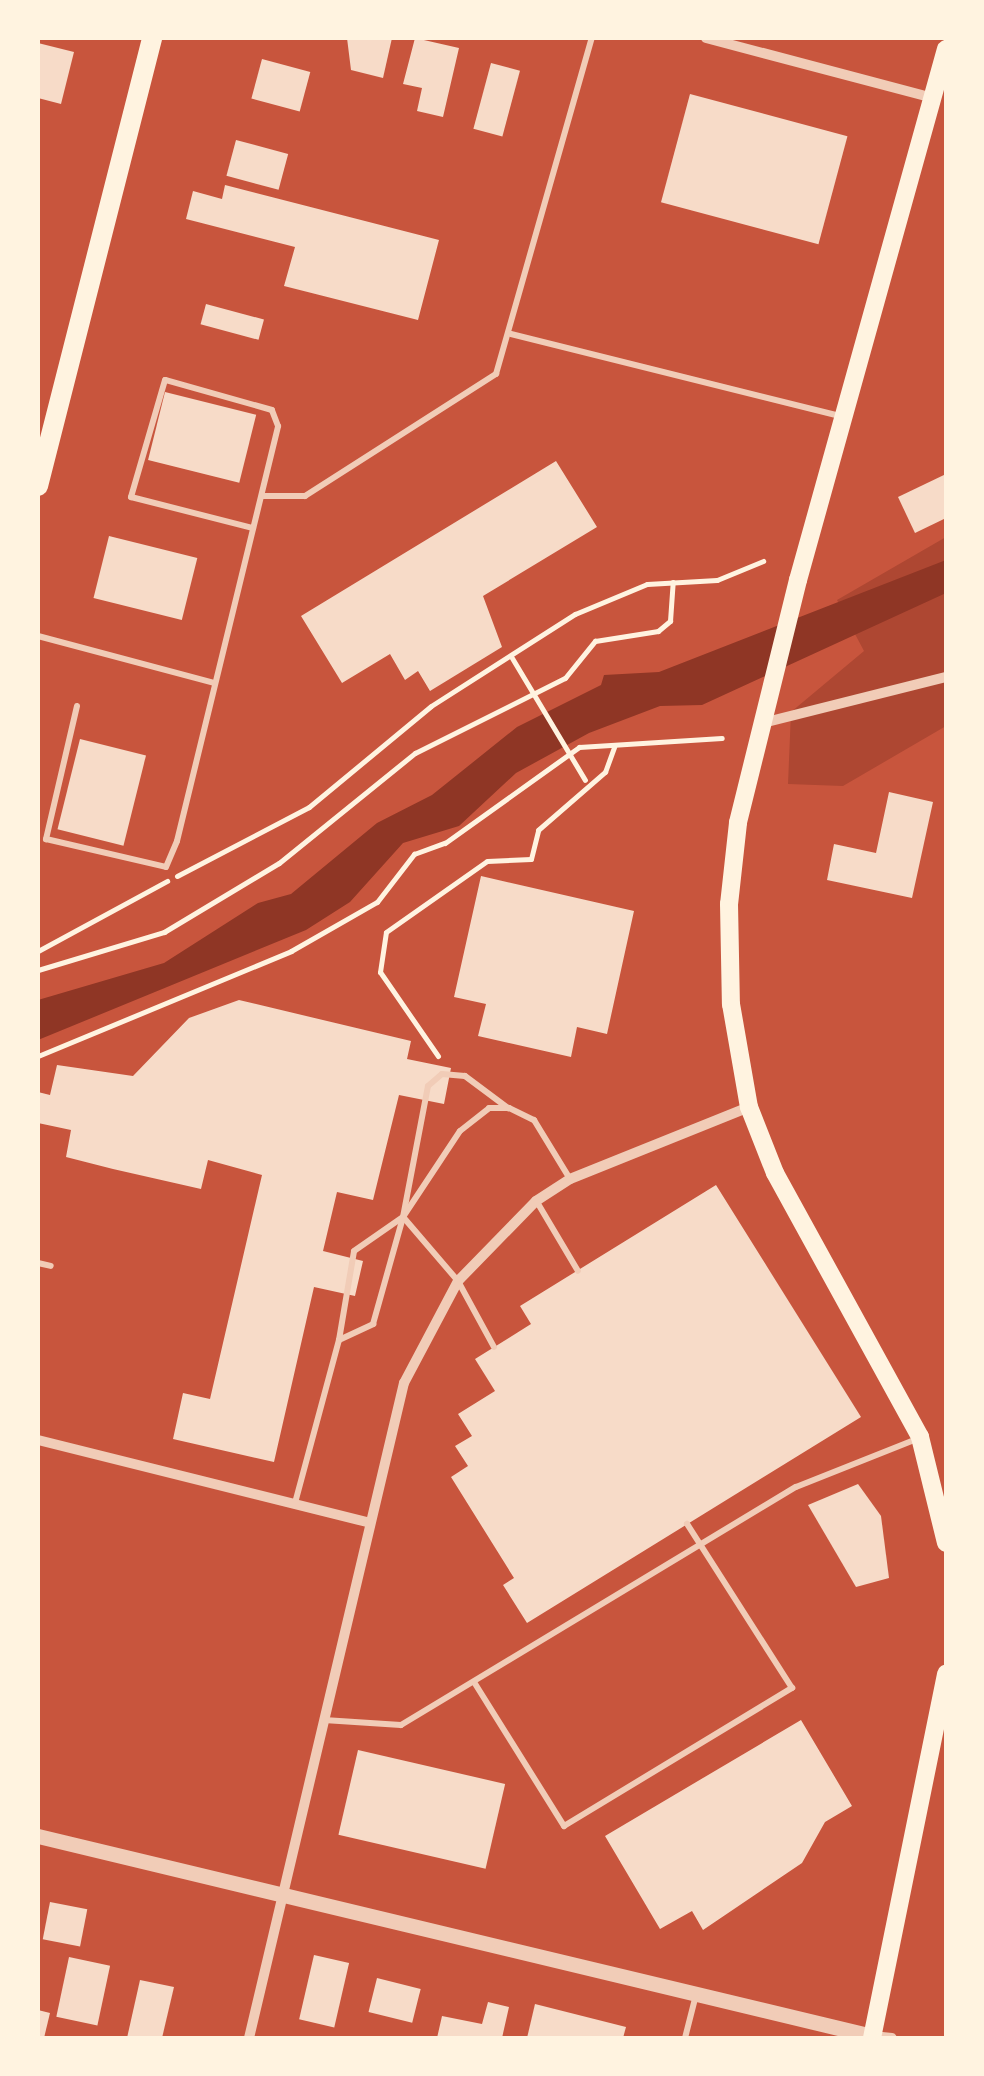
<!DOCTYPE html>
<html>
<head>
<meta charset="utf-8">
<style>
  body { margin:0 }
  #map { position:relative; width:984px; height:2076px; overflow:hidden; background:#c8553d; font-family:"Crimson Pro",serif }
  div>[style] { position:absolute }
  .green>* { inset:0; background:#ae4732 }
  .water>* { inset:0; background:#8f3625 }
  .building>* { inset:0; background:#f7dbc8; transform-origin:0 0 }
  .path>* { height:5px; margin:-2.5px; padding:0 2.5px; transform-origin:2.5px; border-radius:2.5px; background:#fff3e0 }
  .service>* { height:6px; margin:-3px; padding:0 3px; transform-origin:3px; border-radius:3px; background:#f1ccb7 }
  .minor>* { height:10px; margin:-5px; padding:0 5px; transform-origin:5px; border-radius:5px; background:#f1ccb7 }
  .tertiary>* { height:15px; margin:-7.5px; padding:0 7.5px; transform-origin:7.5px; border-radius:7.5px; background:#f1ccb7 }
  .secondary>* { height:18px; margin:-9px; padding:0 9px; transform-origin:9px; border-radius:9px; background:#fff3e0 }
  .trunk>* { height:20px; margin:-10px; padding:0 10px; transform-origin:10px; border-radius:10px; background:#fff3e0 }
  span { translate:-50% -50%; white-space:nowrap; text-align:center; line-height:1.15; -webkit-text-stroke:8px #fff3e0; paint-order:stroke }
  .frame { position:absolute; inset:0; border:40px solid #fff3e0; pointer-events:none }
</style>
</head>
<body>
<div id="map">
  <div class="green">
    <i style="clip-path:polygon(946px 537px,946px 726px,843px 786px,788px 784px,791px 712px,864px 651px,837px 600px)"></i>
  </div>
  <div class="water">
    <i style="clip-path:polygon(946px 560px,946px 593px,702px 705px,660px 706px,589px 733px,516px 773px,459px 826px,403px 843px,350px 902px,306px 930px,38px 1040px,38px 1000px,164px 963px,258px 903px,291px 894px,377px 823px,432px 795px,517px 727px,601px 685px,604px 675px,659px 672px)"></i>
  </div>
  <div class="building">
    <i style="clip-path:polygon(347px 38px,392px 38px,383px 78px,351px 70px)"></i>
    <i style="clip-path:polygon(415px 38px,459px 48px,443px 117px,417px 111px,422px 88px,403px 84px)"></i>
    <i style="clip-path:polygon(38px 43px,74px 52px,61px 104px,38px 98px)"></i>
    <i style="left:262px;top:59px;width:50px;height:41px;rotate:15deg"></i>
    <i style="left:491px;top:63px;width:30px;height:68px;rotate:15deg"></i>
    <i style="left:690px;top:94px;width:163px;height:112px;rotate:15deg"></i>
    <i style="left:236px;top:140px;width:54px;height:37px;rotate:15deg"></i>
    <i style="clip-path:polygon(225px 185px,439px 240px,418px 320px,284px 286px,295px 247px,186px 219px,193px 191px,222px 199px)"></i>
    <i style="left:206px;top:304px;width:60px;height:21px;rotate:15deg"></i>
    <i style="left:165px;top:392px;width:94px;height:70px;rotate:14deg"></i>
    <i style="clip-path:polygon(556px 461px,597px 527px,483px 596px,502px 647px,430px 691px,418px 671px,405px 680px,390px 654px,342px 683px,301px 616px)"></i>
    <i style="clip-path:polygon(946px 474px,946px 518px,915px 533px,898px 497px)"></i>
    <i style="left:109px;top:536px;width:91px;height:64px;rotate:14deg"></i>
    <i style="left:80px;top:739px;width:68px;height:93px;rotate:14deg"></i>
    <i style="clip-path:polygon(889px 792px,933px 802px,912px 898px,827px 880px,834px 844px,876px 853px)"></i>
    <i style="clip-path:polygon(481px 876px,634px 911px,607px 1034px,577px 1027px,571px 1057px,478px 1036px,486px 1004px,454px 997px)"></i>
    <i style="clip-path:polygon(239px 1000px,411px 1041px,407px 1059px,451px 1068px,444px 1104px,399px 1095px,373px 1200px,337px 1192px,323px 1251px,363px 1261px,355px 1296px,314px 1287px,274px 1462px,173px 1439px,183px 1393px,210px 1399px,262px 1175px,208px 1160px,201px 1189px,113px 1169px,66px 1157px,71px 1130px,38px 1123px,38px 1092px,50px 1095px,57px 1065px,133px 1076px,189px 1018px)"></i>
    <i style="clip-path:polygon(716px 1185px,861px 1417px,527px 1623px,503px 1585px,514px 1578px,451px 1477px,468px 1466px,455px 1446px,472px 1436px,458px 1414px,495px 1391px,475px 1359px,531px 1324px,520px 1306px)"></i>
    <i style="clip-path:polygon(858px 1484px,881px 1516px,889px 1578px,856px 1587px,808px 1505px)"></i>
    <i style="clip-path:polygon(801px 1720px,852px 1806px,825px 1822px,802px 1863px,703px 1930px,692px 1911px,660px 1929px,605px 1836px)"></i>
    <i style="left:358px;top:1750px;width:151px;height:87px;rotate:13deg"></i>
    <i style="left:50px;top:1902px;width:38px;height:38px;rotate:11deg"></i>
    <i style="left:314px;top:1955px;width:36px;height:66px;rotate:13deg"></i>
    <i style="left:69px;top:1957px;width:42px;height:61px;rotate:12deg"></i>
    <i style="left:377px;top:1978px;width:45px;height:35px;rotate:14deg"></i>
    <i style="clip-path:polygon(140px 1980px,174px 1987px,162px 2038px,127px 2038px)"></i>
    <i style="clip-path:polygon(488px 2002px,509px 2007px,502px 2038px,437px 2038px,442px 2016px,482px 2024px)"></i>
    <i style="clip-path:polygon(535px 2004px,626px 2027px,623px 2038px,527px 2038px)"></i>
    <i style="clip-path:polygon(38px 2010px,50px 2013px,44px 2038px,38px 2038px)"></i>
  </div>
  <div class="path">
    <i style="left:512px;top:658px;width:142px;rotate:59.1deg"></i>
    <i style="left:177px;top:876px;width:149px;rotate:-27.6deg"></i>
    <i style="left:309px;top:807px;width:158px;rotate:-39.6deg"></i>
    <i style="left:431px;top:706px;width:171px;rotate:-32.6deg"></i>
    <i style="left:575px;top:614px;width:78px;rotate:-22.6deg"></i>
    <i style="left:647px;top:584px;width:70px;rotate:-3.3deg"></i>
    <i style="left:717px;top:580px;width:50px;rotate:-22.4deg"></i>
    <i style="left:38px;top:951px;width:147px;rotate:-28.5deg"></i>
    <i style="left:38px;top:970px;width:132px;rotate:-16.8deg"></i>
    <i style="left:164px;top:932px;width:134px;rotate:-31deg"></i>
    <i style="left:279px;top:863px;width:175px;rotate:-39deg"></i>
    <i style="left:415px;top:753px;width:168px;rotate:-26.6deg"></i>
    <i style="left:565px;top:678px;width:48px;rotate:-51deg"></i>
    <i style="left:595px;top:641px;width:64px;rotate:-9deg"></i>
    <i style="left:658px;top:631px;width:16px;rotate:-40deg"></i>
    <i style="left:670px;top:621px;width:39px;rotate:-86deg"></i>
    <i style="left:38px;top:1056px;width:274px;rotate:-22.5deg"></i>
    <i style="left:291px;top:951px;width:99px;rotate:-29.7deg"></i>
    <i style="left:377px;top:902px;width:61px;rotate:-52.4deg"></i>
    <i style="left:414px;top:854px;width:33px;rotate:-20deg"></i>
    <i style="left:445px;top:843px;width:165px;rotate:-35.6deg"></i>
    <i style="left:579px;top:747px;width:143px;rotate:-3.6deg"></i>
    <i style="left:438px;top:1056px;width:102px;rotate:-124.6deg"></i>
    <i style="left:380px;top:972px;width:40px;rotate:-81.5deg"></i>
    <i style="left:386px;top:932px;width:123px;rotate:-35.1deg"></i>
    <i style="left:487px;top:861px;width:44px;rotate:-2.6deg"></i>
    <i style="left:531px;top:859px;width:30px;rotate:-76deg"></i>
    <i style="left:538px;top:830px;width:89px;rotate:-40.9deg"></i>
    <i style="left:605px;top:772px;width:27px;rotate:-70deg"></i>
  </div>
  <div class="service">
    <i style="left:511px;top:334px;width:339px;rotate:14deg"></i>
    <i style="left:263px;top:496px;width:42px"></i>
    <i style="left:305px;top:496px;width:227px;rotate:-32.6deg"></i>
    <i style="left:496px;top:374px;width:349px;rotate:-74.1deg"></i>
    <i style="left:38px;top:636px;width:183px;rotate:14.9deg"></i>
    <i style="left:77px;top:706px;width:137px;rotate:103.1deg"></i>
    <i style="left:46px;top:839px;width:123px;rotate:13.1deg"></i>
    <i style="left:166px;top:867px;width:28px;rotate:-67deg"></i>
    <i style="left:177px;top:841px;width:427px;rotate:-76.3deg"></i>
    <i style="left:278px;top:426px;width:17px;rotate:-111deg"></i>
    <i style="left:272px;top:410px;width:111px;rotate:-164.3deg"></i>
    <i style="left:165px;top:380px;width:122px;rotate:106.2deg"></i>
    <i style="left:131px;top:497px;width:126px;rotate:14.3deg"></i>
    <i style="left:537px;top:1202px;width:80px;rotate:59.3deg"></i>
    <i style="left:404px;top:1218px;width:83px;rotate:49.4deg"></i>
    <i style="left:458px;top:1281px;width:75px;rotate:61.4deg"></i>
    <i style="left:38px;top:1263px;width:13px;rotate:13deg"></i>
    <i style="left:339px;top:1340px;width:90px;rotate:-80.4deg"></i>
    <i style="left:354px;top:1251px;width:60px;rotate:-34.8deg"></i>
    <i style="left:403px;top:1217px;width:133px;rotate:-79.2deg"></i>
    <i style="left:428px;top:1086px;width:18px;rotate:-41deg"></i>
    <i style="left:442px;top:1074px;width:23px;rotate:5deg"></i>
    <i style="left:465px;top:1076px;width:54px;rotate:36.7deg"></i>
    <i style="left:295px;top:1503px;width:169px;rotate:-74.9deg"></i>
    <i style="left:339px;top:1340px;width:38px;rotate:-25deg"></i>
    <i style="left:373px;top:1324px;width:111px;rotate:-74.3deg"></i>
    <i style="left:403px;top:1217px;width:103px;rotate:-56.5deg"></i>
    <i style="left:460px;top:1131px;width:37px;rotate:-38deg"></i>
    <i style="left:489px;top:1108px;width:20px"></i>
    <i style="left:509px;top:1108px;width:28px;rotate:26deg"></i>
    <i style="left:534px;top:1120px;width:69px;rotate:58.6deg"></i>
    <i style="left:474px;top:1682px;width:170px;rotate:58deg"></i>
    <i style="left:564px;top:1826px;width:267px;rotate:-31.2deg"></i>
    <i style="left:792px;top:1688px;width:195px;rotate:-122.6deg"></i>
    <i style="left:324px;top:1720px;width:77px;rotate:3.7deg"></i>
    <i style="left:401px;top:1725px;width:461px;rotate:-31.1deg"></i>
    <i style="left:796px;top:1487px;width:132px;rotate:-21.7deg"></i>
    <i style="left:685px;top:2038px;width:44px;rotate:-75.7deg"></i>
  </div>
  <div class="minor">
    <i style="left:706px;top:38px;width:235px;rotate:14.8deg"></i>
    <i style="left:763px;top:723px;width:189px;rotate:-14.1deg"></i>
    <i style="left:38px;top:1440px;width:340px;rotate:14deg"></i>
    <i style="left:872px;top:2036px;width:20px;rotate:6deg"></i>
    <i style="left:249px;top:2038px;width:673px;rotate:-76.69deg"></i>
    <i style="left:404px;top:1383px;width:115px;rotate:-62.1deg"></i>
    <i style="left:458px;top:1281px;width:112px;rotate:-45.7deg"></i>
    <i style="left:536px;top:1201px;width:40px;rotate:-32.9deg"></i>
    <i style="left:570px;top:1179px;width:193px;rotate:-21.9deg"></i>
  </div>
  <div class="tertiary">
    <i style="left:38px;top:1836px;width:858px;rotate:13.49deg"></i>
  </div>
  <div class="secondary">
    <i style="left:946px;top:49px;width:551px;rotate:105.57deg"></i>
    <i style="left:798px;top:580px;width:250px;rotate:103.9deg"></i>
    <i style="left:738px;top:823px;width:81px;rotate:96.3deg"></i>
    <i style="left:729px;top:904px;width:100px;rotate:88.9deg"></i>
    <i style="left:731px;top:1004px;width:105px;rotate:80.1deg"></i>
    <i style="left:749px;top:1107px;width:71px;rotate:68.5deg"></i>
    <i style="left:775px;top:1173px;width:301px;rotate:61.2deg"></i>
    <i style="left:920px;top:1437px;width:109px;rotate:76.2deg"></i>
    <i style="left:872px;top:2038px;width:372px;rotate:-78.5deg"></i>
  </div>
  <div class="trunk">
    <i style="left:38px;top:486px;width:462px;rotate:-75.7deg"></i>
  </div>
  <div class="frame"></div>
</div>
</body>
</html>
